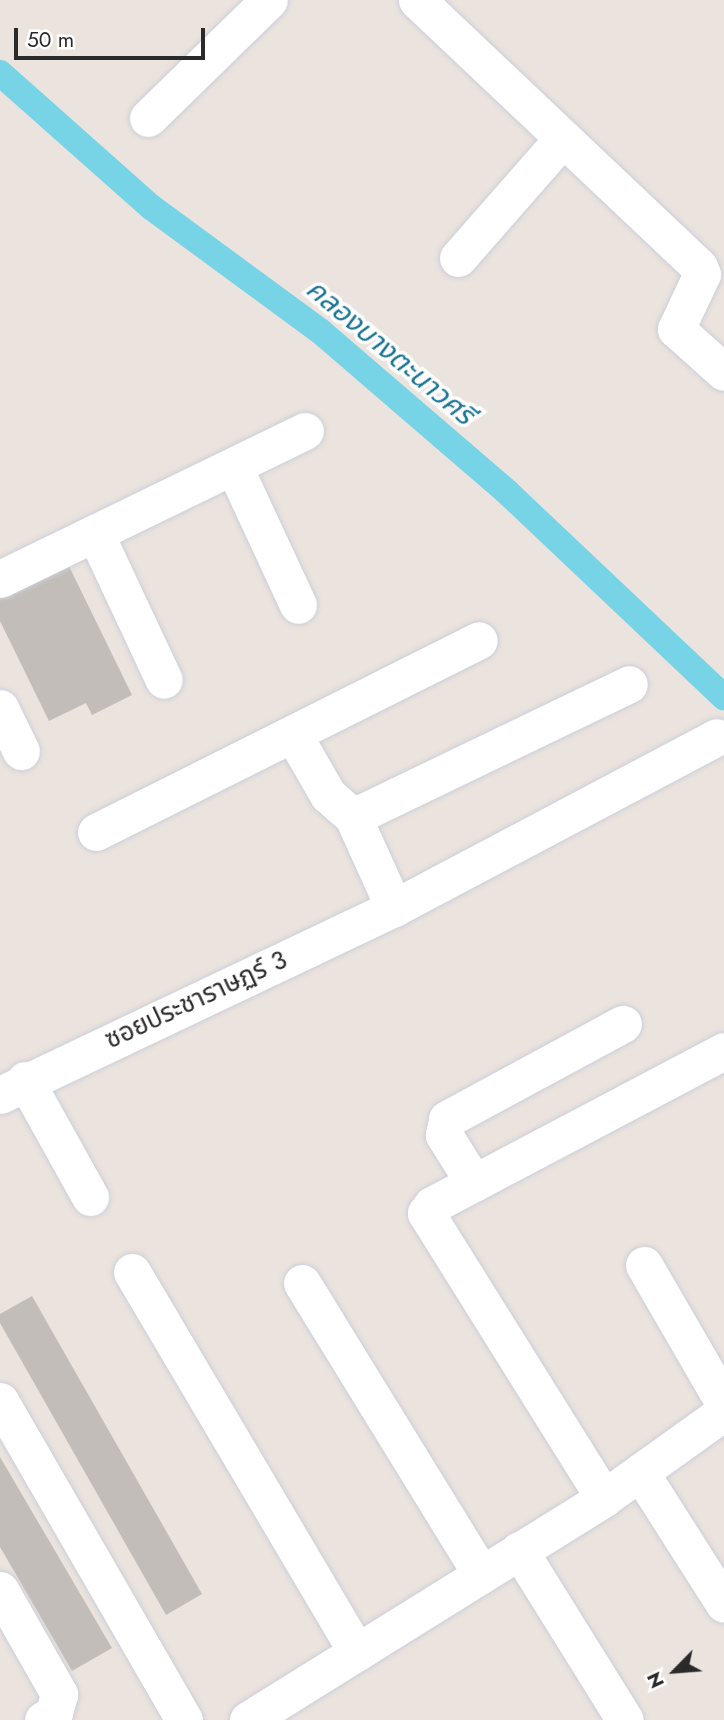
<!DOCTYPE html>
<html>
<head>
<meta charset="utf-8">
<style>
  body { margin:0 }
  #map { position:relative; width:724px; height:1720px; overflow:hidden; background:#ebe3dd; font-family:Jost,"Noto Sans Thai",sans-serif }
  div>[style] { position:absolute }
  .canal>* { height:26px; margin:-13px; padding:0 13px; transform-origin:13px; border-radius:13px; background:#77d3e6 }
  .building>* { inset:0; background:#c3bdb9 }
  .roads { filter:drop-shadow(0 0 2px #cbcfda) drop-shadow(0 0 2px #cbcfda) }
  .minor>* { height:37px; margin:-18.5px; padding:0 18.5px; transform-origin:18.5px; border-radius:18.5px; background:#fff }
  span { translate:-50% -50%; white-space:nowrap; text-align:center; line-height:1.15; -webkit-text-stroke:7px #fff; paint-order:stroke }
  .street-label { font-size:26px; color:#2a2a2a }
  .water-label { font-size:28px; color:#177391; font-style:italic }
  .north { position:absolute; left:640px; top:1636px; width:70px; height:70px; -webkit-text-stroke:5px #fff; paint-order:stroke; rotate:245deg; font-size:19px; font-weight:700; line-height:28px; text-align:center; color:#2a2a2a }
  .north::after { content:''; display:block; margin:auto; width:24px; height:32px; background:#2a2a2a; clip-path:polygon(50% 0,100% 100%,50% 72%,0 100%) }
  .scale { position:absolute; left:14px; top:28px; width:191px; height:32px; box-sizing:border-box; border:4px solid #2a2a2a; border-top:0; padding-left:9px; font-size:21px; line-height:24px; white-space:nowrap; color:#2a2a2a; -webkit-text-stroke:5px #fff; paint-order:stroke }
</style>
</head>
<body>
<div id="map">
  <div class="canal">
    <i style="left:0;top:73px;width:202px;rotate:41.6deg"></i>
    <i style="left:151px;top:207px;width:210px;rotate:36.3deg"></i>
    <i style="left:320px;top:331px;width:247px;rotate:40.7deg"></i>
    <i style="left:507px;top:492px;width:299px;rotate:43.4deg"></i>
  </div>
  <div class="building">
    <i style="clip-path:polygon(65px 558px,132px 695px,92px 715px,86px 703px,49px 721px,0 621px,0 590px)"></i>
    <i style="clip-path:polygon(32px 1296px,202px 1594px,166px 1615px,0 1323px,0 1314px)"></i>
    <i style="clip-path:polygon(0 1457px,112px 1648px,72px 1671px,0 1547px)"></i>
  </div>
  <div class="roads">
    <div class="minor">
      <i style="left:417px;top:0;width:388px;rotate:43.4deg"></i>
      <i style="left:699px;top:267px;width:8px;rotate:67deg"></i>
      <i style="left:702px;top:274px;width:61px;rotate:115.3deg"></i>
      <i style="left:676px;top:329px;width:64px;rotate:41.9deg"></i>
      <i style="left:148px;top:118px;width:169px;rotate:-44.3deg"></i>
      <i style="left:458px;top:258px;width:159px;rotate:-48.8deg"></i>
      <i style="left:234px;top:467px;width:152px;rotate:65.1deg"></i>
      <i style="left:95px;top:533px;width:162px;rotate:64.9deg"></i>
      <i style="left:0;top:579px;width:339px;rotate:-25.9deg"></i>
      <i style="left:0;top:708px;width:48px;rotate:64deg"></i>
      <i style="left:294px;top:736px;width:68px;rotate:60deg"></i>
      <i style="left:328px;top:795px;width:33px;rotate:41deg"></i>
      <i style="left:353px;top:817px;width:100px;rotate:65.7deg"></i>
      <i style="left:353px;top:817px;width:306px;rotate:-25.7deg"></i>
      <i style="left:96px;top:832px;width:428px;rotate:-26.6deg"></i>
      <i style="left:25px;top:1080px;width:134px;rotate:60.9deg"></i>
      <i style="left:0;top:1095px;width:436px;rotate:-25.4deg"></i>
      <i style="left:394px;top:908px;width:365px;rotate:-27.9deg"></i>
      <i style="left:474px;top:1183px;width:57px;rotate:-122deg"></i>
      <i style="left:444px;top:1135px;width:16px;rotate:-79deg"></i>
      <i style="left:447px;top:1119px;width:200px;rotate:-28.4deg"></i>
      <i style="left:644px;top:1265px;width:160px;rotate:59.9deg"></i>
      <i style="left:132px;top:1272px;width:442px;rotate:59.4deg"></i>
      <i style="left:302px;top:1283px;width:342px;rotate:58.4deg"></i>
      <i style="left:0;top:1401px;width:368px;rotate:60deg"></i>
      <i style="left:640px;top:1472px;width:156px;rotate:57.5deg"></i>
      <i style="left:604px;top:1498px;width:336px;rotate:-122deg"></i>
      <i style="left:426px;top:1213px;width:10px;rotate:-53deg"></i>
      <i style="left:432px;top:1205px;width:330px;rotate:-27.8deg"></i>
      <i style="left:519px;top:1550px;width:200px;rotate:58.1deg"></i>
      <i style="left:0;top:1590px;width:120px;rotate:60.4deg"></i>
      <i style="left:59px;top:1694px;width:20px;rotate:105deg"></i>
      <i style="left:54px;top:1713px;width:13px;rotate:148deg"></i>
      <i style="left:248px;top:1720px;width:420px;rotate:-31.9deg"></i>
      <i style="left:604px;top:1498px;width:148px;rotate:-35.6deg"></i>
    </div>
  </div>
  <div class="street-label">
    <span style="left:196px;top:1000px;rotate:-25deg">ซอยประชาราษฏร์ 3</span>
  </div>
  <div class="water-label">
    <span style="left:390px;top:352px;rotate:40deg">คลองบางตะนาวศรี</span>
  </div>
  <div class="north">N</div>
  <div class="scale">50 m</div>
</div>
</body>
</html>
